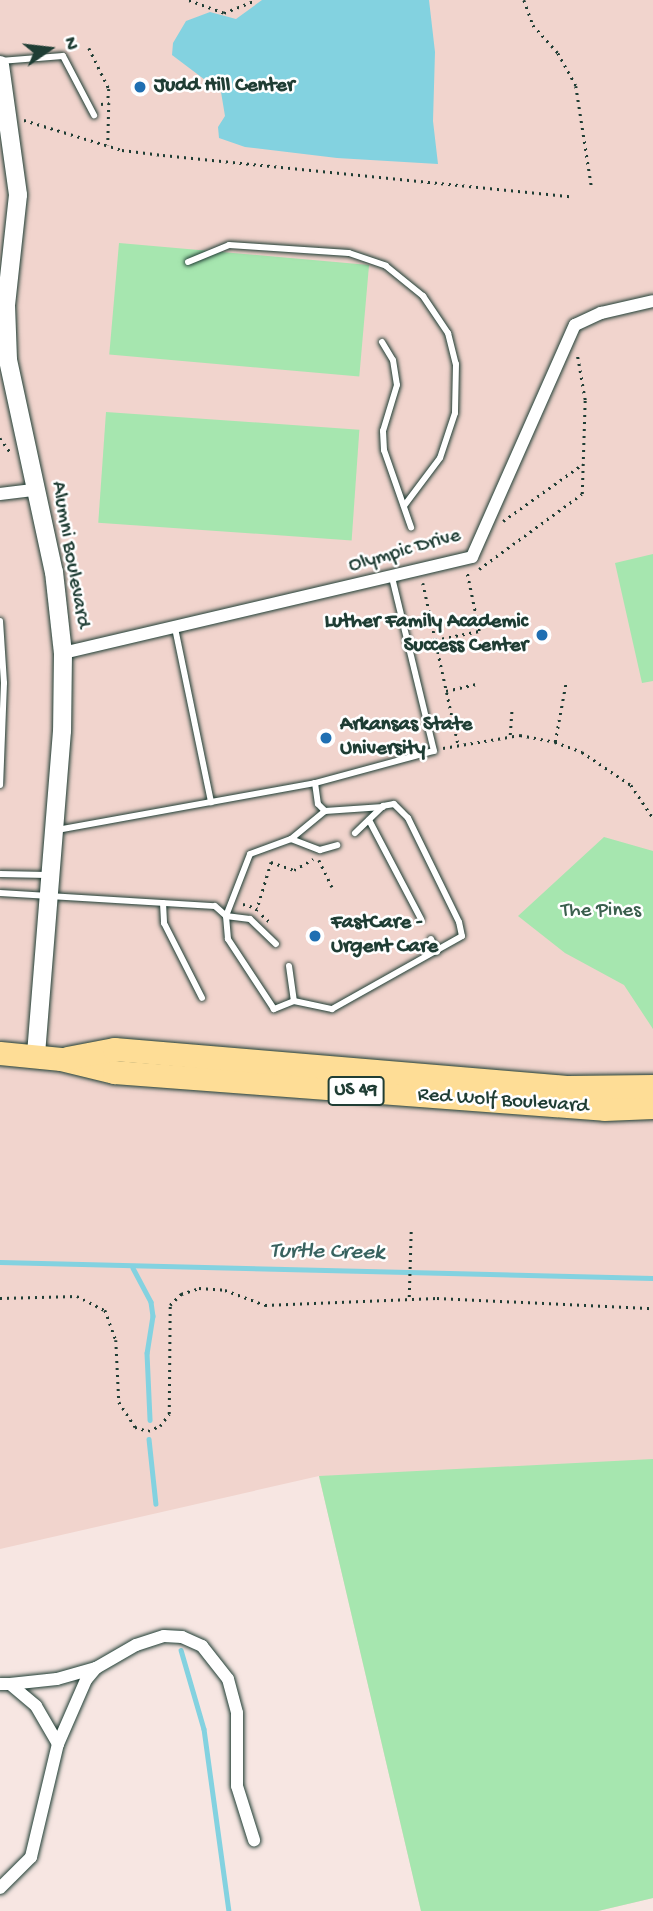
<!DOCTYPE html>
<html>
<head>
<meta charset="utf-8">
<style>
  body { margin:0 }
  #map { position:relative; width:653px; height:1911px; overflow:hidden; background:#f7e6e2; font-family:"Gochi Hand",sans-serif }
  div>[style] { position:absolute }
  .built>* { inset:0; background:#f1d4cd }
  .green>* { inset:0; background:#a6e6af; transform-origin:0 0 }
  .water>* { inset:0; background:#83d2e0 }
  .stream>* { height:4.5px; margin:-2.25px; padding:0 2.25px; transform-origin:2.25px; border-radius:2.25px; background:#83d2e0 }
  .path>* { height:2.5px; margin-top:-1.25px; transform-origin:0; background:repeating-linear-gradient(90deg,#1f3d34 0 2px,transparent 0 7px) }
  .roads { filter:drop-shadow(0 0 2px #1f3d34) drop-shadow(0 0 2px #1f3d34) }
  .lane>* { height:6px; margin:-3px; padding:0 3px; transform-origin:3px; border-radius:3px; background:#fff }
  .street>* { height:12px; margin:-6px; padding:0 6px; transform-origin:6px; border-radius:6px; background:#fff }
  .secondary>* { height:18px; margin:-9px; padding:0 9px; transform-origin:9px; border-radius:9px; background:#fff }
  .highway>* { height:23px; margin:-11.5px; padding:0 11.5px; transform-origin:11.5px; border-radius:11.5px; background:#fedd96 }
  .dots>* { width:19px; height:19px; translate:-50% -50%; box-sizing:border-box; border:4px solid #fff; border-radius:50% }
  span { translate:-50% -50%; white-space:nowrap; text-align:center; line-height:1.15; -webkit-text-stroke:5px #fff; paint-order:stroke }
  .shield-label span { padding:2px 5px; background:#fff; border:2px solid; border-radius:5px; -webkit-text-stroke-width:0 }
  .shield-label { font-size:19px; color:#1f3d34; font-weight:700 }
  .poi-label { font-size:21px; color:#1f3d34; font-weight:700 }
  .left { translate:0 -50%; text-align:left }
  .right { translate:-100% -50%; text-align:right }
  .street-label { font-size:21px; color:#1f3d34 }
  .park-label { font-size:21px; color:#3a5f4d }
  .water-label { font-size:23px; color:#38625f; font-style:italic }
  .north { position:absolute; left:14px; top:14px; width:70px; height:70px; -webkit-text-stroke:5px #fff; paint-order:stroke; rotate:76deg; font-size:19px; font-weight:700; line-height:28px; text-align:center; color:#1f3d34 }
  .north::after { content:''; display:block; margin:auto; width:24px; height:32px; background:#1f3d34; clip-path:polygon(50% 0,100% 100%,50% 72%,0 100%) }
</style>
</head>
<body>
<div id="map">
  <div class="built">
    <i style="clip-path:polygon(0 0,653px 0,653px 1898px,598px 1911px,421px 1911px,319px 1476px,0 1549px)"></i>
  </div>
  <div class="green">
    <i style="left:119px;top:243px;width:251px;height:112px;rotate:5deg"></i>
    <i style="left:106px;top:412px;width:254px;height:111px;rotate:4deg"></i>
    <i style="clip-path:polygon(653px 554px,653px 681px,642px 683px,615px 563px)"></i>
    <i style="clip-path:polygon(604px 837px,653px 851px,653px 1029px,624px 985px,565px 953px,518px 916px)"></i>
    <i style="clip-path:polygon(653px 1459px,653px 1898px,598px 1911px,421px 1911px,319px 1476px)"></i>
  </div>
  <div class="water">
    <i style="clip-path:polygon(262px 0,429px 0,435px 52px,433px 121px,438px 164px,337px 158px,245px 147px,219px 138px,218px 127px,225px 116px,221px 92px,172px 55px,173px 43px,186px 21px,210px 12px,236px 19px)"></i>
  </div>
  <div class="stream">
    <i style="left:0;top:1262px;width:653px;rotate:1.4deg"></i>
    <i style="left:133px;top:1268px;width:38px;rotate:62deg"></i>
    <i style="left:151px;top:1302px;width:14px;rotate:82deg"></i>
    <i style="left:153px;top:1316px;width:37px;rotate:99deg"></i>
    <i style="left:147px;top:1353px;width:67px;rotate:87.4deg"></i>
    <i style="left:149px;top:1439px;width:65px;rotate:83.9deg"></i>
    <i style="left:181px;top:1650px;width:82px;rotate:73.8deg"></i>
    <i style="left:204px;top:1729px;width:184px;rotate:82.2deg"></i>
  </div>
  <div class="path">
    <i style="left:189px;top:0;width:37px;rotate:20deg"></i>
    <i style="left:224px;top:13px;width:35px;rotate:-22deg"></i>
    <i style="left:524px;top:0;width:27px;rotate:70deg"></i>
    <i style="left:533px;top:25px;width:38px;rotate:48deg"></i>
    <i style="left:558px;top:53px;width:38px;rotate:61deg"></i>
    <i style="left:576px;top:86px;width:104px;rotate:81.2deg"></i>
    <i style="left:89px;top:48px;width:46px;rotate:64deg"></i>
    <i style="left:109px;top:89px;width:11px;rotate:95deg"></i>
    <i style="left:101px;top:104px;width:8px;rotate:-7deg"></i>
    <i style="left:109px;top:103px;width:42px;rotate:91.4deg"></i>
    <i style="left:24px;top:120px;width:102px;rotate:17deg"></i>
    <i style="left:122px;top:150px;width:41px;rotate:7deg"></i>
    <i style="left:163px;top:155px;width:409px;rotate:5.8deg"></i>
    <i style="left:0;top:438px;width:17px;rotate:54deg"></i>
    <i style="left:503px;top:521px;width:98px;rotate:-35.5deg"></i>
    <i style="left:479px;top:569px;width:127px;rotate:-36.1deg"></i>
    <i style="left:582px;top:494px;width:94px;rotate:-88.2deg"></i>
    <i style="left:585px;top:400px;width:47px;rotate:-99.9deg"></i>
    <i style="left:423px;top:583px;width:165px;rotate:77.7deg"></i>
    <i style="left:435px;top:640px;width:45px;rotate:-11.6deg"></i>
    <i style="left:479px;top:631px;width:59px;rotate:-101.7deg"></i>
    <i style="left:446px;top:691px;width:31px;rotate:-13deg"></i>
    <i style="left:510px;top:735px;width:28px;rotate:-86deg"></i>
    <i style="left:555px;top:742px;width:61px;rotate:-79.6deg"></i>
    <i style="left:443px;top:748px;width:78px;rotate:-9.6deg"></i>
    <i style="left:520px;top:735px;width:36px;rotate:11deg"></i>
    <i style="left:555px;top:742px;width:29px;rotate:20deg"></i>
    <i style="left:582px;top:752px;width:59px;rotate:34deg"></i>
    <i style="left:631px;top:785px;width:40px;rotate:56deg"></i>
    <i style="left:319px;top:860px;width:30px;rotate:64deg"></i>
    <i style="left:243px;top:904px;width:15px;rotate:16deg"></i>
    <i style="left:256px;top:911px;width:51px;rotate:-73deg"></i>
    <i style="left:271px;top:862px;width:24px;rotate:19deg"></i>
    <i style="left:294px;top:870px;width:22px;rotate:-30deg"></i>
    <i style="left:262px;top:915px;width:13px;rotate:42deg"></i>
    <i style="left:409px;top:1297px;width:67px;rotate:-88.3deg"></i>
    <i style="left:0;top:1298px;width:77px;rotate:-1.5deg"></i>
    <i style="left:77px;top:1296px;width:31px;rotate:27deg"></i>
    <i style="left:105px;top:1310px;width:32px;rotate:70deg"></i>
    <i style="left:116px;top:1340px;width:62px;rotate:87.2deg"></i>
    <i style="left:119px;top:1402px;width:30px;rotate:57deg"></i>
    <i style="left:135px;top:1427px;width:14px;rotate:17deg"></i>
    <i style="left:148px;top:1431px;width:13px;rotate:-23deg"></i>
    <i style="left:160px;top:1426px;width:15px;rotate:-53deg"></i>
    <i style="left:169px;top:1414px;width:109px;rotate:-89.5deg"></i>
    <i style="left:170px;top:1305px;width:16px;rotate:-45deg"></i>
    <i style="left:181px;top:1294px;width:19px;rotate:-18deg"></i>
    <i style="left:199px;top:1288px;width:26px;rotate:4deg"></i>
    <i style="left:225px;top:1290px;width:43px;rotate:20.6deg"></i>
    <i style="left:265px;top:1305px;width:172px;rotate:-2.3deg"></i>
    <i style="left:437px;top:1298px;width:216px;rotate:2.7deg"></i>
  </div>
  <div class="roads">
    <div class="lane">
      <i style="left:0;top:61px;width:63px;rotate:-4.5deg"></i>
      <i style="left:63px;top:56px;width:67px;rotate:62.3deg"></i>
      <i style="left:188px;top:262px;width:44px;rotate:-22.5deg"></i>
      <i style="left:229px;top:245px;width:120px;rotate:3.8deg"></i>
      <i style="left:349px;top:253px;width:39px;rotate:19deg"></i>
      <i style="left:386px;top:266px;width:48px;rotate:39deg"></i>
      <i style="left:423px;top:296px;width:45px;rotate:56deg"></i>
      <i style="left:448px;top:333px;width:32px;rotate:76deg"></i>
      <i style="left:456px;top:364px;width:49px;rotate:91.2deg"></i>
      <i style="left:455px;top:413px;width:47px;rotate:108.4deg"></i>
      <i style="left:440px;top:458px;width:60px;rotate:126.9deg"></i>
      <i style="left:382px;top:342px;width:21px;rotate:59deg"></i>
      <i style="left:393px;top:360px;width:25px;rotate:81deg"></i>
      <i style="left:397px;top:385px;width:48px;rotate:106.9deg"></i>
      <i style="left:383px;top:431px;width:19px;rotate:87deg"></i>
      <i style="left:384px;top:450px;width:82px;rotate:70.7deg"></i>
      <i style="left:0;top:621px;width:62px;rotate:86.3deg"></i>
      <i style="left:4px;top:683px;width:102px;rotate:92.2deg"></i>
      <i style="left:175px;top:628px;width:178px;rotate:78.3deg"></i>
      <i style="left:315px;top:783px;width:123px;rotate:-15.1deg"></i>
      <i style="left:434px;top:751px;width:178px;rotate:-103.6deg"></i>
      <i style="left:369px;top:820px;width:112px;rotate:62.3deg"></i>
      <i style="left:57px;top:830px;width:262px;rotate:-10.3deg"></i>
      <i style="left:315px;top:783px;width:21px;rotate:82deg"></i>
      <i style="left:318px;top:804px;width:10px;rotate:45deg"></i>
      <i style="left:325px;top:811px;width:58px;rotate:-3.9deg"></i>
      <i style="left:291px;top:839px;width:44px;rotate:-39.5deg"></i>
      <i style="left:0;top:874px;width:47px;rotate:1.2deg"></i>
      <i style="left:0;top:893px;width:215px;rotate:3.5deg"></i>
      <i style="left:215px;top:906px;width:15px;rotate:42deg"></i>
      <i style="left:226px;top:916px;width:24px;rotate:7deg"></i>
      <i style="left:250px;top:919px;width:36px;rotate:44deg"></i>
      <i style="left:163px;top:903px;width:20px;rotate:87deg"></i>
      <i style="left:164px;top:923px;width:84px;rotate:63.1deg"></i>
      <i style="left:431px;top:939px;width:14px;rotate:65deg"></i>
      <i style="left:289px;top:966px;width:35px;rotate:82deg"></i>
      <i style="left:294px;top:1001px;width:22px;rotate:158deg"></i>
      <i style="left:274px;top:1009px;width:84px;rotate:-123.3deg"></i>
      <i style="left:228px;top:939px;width:23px;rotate:-95deg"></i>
      <i style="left:226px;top:916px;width:66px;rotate:-68.8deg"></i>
      <i style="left:250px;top:854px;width:44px;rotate:-20.1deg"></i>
      <i style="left:291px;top:839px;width:31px;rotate:21deg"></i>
      <i style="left:320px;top:850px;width:18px;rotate:-16deg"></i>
      <i style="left:294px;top:1001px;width:39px;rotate:12deg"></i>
      <i style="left:332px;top:1009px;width:149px;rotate:-29.3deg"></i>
      <i style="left:462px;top:936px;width:14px;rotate:-102deg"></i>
      <i style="left:459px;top:922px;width:116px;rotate:-116.1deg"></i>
      <i style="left:408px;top:818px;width:20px;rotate:-135deg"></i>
      <i style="left:394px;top:804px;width:11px;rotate:170deg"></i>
      <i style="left:383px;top:806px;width:39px;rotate:136deg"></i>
    </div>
    <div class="street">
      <i style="left:0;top:494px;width:35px;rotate:-7deg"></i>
      <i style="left:63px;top:653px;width:420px;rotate:-13.2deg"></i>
      <i style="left:472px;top:557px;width:254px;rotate:-66.1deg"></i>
      <i style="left:575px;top:325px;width:29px;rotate:-25deg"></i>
      <i style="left:601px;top:313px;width:53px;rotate:-13deg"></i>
      <i style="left:0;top:1684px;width:10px"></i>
      <i style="left:10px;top:1684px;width:34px;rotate:40deg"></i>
      <i style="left:36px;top:1706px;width:44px;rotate:59.9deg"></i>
      <i style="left:10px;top:1684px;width:47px;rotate:-6.1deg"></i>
      <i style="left:57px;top:1679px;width:41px;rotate:-15.8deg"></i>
      <i style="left:0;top:1888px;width:44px;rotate:-45deg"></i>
      <i style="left:31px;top:1857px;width:116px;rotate:-76.6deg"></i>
      <i style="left:58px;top:1744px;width:70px;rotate:-66.4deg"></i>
      <i style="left:86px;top:1680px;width:16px;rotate:-50deg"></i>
      <i style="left:96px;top:1668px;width:46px;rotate:-29.9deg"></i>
      <i style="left:136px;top:1645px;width:29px;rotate:-18deg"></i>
      <i style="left:164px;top:1636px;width:18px;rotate:3deg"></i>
      <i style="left:182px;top:1637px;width:22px;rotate:24deg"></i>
      <i style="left:202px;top:1646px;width:42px;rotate:51.8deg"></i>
      <i style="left:228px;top:1679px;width:35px;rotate:75deg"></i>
      <i style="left:237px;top:1713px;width:73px;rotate:90deg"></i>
      <i style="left:237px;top:1786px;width:57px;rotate:72.5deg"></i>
    </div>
    <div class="secondary">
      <i style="left:0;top:65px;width:131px;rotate:82.1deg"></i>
      <i style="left:18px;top:195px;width:111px;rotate:96.2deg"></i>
      <i style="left:6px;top:305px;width:55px;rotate:87.9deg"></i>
      <i style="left:8px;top:360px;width:217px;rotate:77.8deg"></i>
      <i style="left:54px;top:572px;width:81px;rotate:83.7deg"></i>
      <i style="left:63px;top:653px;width:78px;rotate:90.7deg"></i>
      <i style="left:62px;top:731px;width:327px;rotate:94.6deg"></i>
    </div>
    <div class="highway">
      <i style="left:0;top:1053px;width:61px;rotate:5.6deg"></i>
      <i style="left:61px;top:1059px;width:55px;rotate:13.8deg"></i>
      <i style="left:114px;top:1072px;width:491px;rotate:4.3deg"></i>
      <i style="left:604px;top:1109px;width:49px;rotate:-2.3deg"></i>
      <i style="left:67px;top:1058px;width:48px;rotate:-10.8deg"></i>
      <i style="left:114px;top:1049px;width:456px;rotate:4.8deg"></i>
      <i style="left:568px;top:1087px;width:85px;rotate:-0.7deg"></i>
    </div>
  </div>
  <div class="dots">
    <i style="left:140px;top:87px;background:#1f6fb2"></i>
    <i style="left:542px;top:635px;background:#1f6fb2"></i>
    <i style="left:326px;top:738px;background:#1f6fb2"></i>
    <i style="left:315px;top:936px;background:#1f6fb2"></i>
  </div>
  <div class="shield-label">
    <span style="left:356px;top:1091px">US 49</span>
  </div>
  <div class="poi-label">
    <span class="left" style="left:154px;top:87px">Judd Hill Center</span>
    <span class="right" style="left:528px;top:635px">Luther Family Academic<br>Success Center</span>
    <span class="left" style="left:340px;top:738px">Arkansas State<br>University</span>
    <span class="left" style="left:331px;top:936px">FastCare -<br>Urgent Care</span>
  </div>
  <div class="street-label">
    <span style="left:405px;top:552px;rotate:-16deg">Olympic Drive</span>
    <span style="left:69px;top:555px;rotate:80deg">Alumni Boulevard</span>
    <span style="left:503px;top:1102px;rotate:4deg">Red Wolf Boulevard</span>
  </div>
  <div class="park-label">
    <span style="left:601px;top:912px">The Pines</span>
  </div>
  <div class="water-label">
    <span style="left:327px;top:1253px;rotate:1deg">Turtle Creek</span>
  </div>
  <div class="north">N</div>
</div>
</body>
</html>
